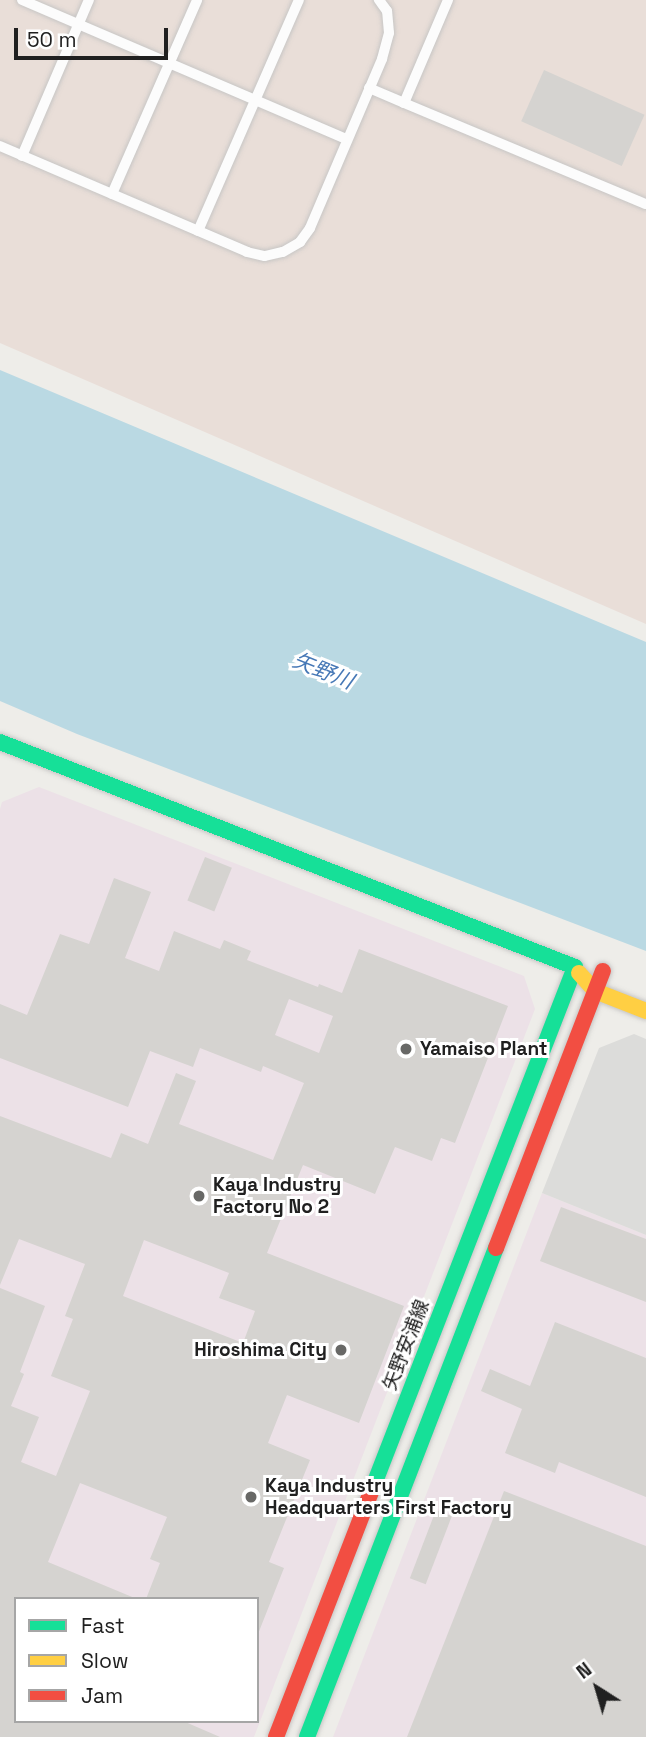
<!DOCTYPE html>
<html>
<head>
<meta charset="utf-8">
<style>
  body { margin:0 }
  #map { position:relative; width:646px; height:1737px; overflow:hidden; background:#eeede9; font-family:"Space Grotesk","Noto Sans JP",sans-serif }
  div>[style] { position:absolute }
  .industrial>* { inset:0; background:#ece1e7 }
  .religious>* { inset:0; background:#dcdcda }
  .military>* { inset:0; background:#e9ded8 }
  .water>* { inset:0; background:#bad9e3 }
  .building>* { inset:0; background:#d5d3d0; transform-origin:0 0 }
  .roads { filter:drop-shadow(0 0 2px #c7c6c5) drop-shadow(0 0 2px #c7c6c5) }
  .lane>* { height:10px; margin:-5px; padding:0 5px; transform-origin:5px; border-radius:5px; background:#fcfcfc }
  .fast>* { height:16px; margin:-8px; padding:0 8px; transform-origin:8px; border-radius:8px; background:#16e098 }
  .slow>* { height:16px; margin:-8px; padding:0 8px; transform-origin:8px; border-radius:8px; background:#ffcf43 }
  .jam>* { height:16px; margin:-8px; padding:0 8px; transform-origin:8px; border-radius:8px; background:#f24e42 }
  .dots>* { width:19px; height:19px; translate:-50% -50%; box-sizing:border-box; border:4px solid #fff; border-radius:50% }
  span { translate:-50% -50%; white-space:nowrap; text-align:center; line-height:1.15; -webkit-text-stroke:6px #fff; paint-order:stroke }
  .poi-label { font-size:19px; color:#202020; font-weight:700 }
  .left { translate:0 -50%; text-align:left }
  .right { translate:-100% -50%; text-align:right }
  .street-label { font-size:19px; color:#202020 }
  .water-label { font-size:21px; color:#4678b6; font-style:italic }
  .legend { position:absolute; left:14px; top:1597px; width:245px; height:126px; box-sizing:border-box; background:#fff; border:2px solid #a6a6a6; margin:0; padding:9px 12px; list-style:none; font-size:21px; color:#202020 }
  .legend li { display:flex; align-items:center; gap:14px; height:35px }
  .legend b { width:35px; border:2px solid #a6a6a6 }
  .north { position:absolute; left:562px; top:1653px; width:70px; height:70px; -webkit-text-stroke:5px #fff; paint-order:stroke; rotate:323deg; font-size:19px; font-weight:700; line-height:28px; text-align:center; color:#202020 }
  .north::after { content:''; display:block; margin:auto; width:24px; height:32px; background:#202020; clip-path:polygon(50% 0,100% 100%,50% 72%,0 100%) }
  .scale { position:absolute; left:14px; top:28px; width:154px; height:32px; box-sizing:border-box; border:4px solid #202020; border-top:0; padding-left:9px; font-size:21px; line-height:24px; white-space:nowrap; color:#202020; -webkit-text-stroke:5px #fff; paint-order:stroke }
</style>
</head>
<body>
<div id="map">
  <div class="industrial">
    <i style="clip-path:polygon(evenodd,39px 787px,524px 976px,535px 1009px,254px 1737px,0 1737px,0 809px,2px 802px,39px 787px,16px 1599px,257px 1599px,257px 1721px,16px 1721px,16px 1599px)"></i>
    <i style="clip-path:polygon(542px 1193px,646px 1235px,646px 1737px,333px 1737px)"></i>
  </div>
  <div class="religious">
    <i style="clip-path:polygon(634px 1034px,646px 1039px,646px 1235px,542px 1193px,599px 1048px)"></i>
  </div>
  <div class="military">
    <i style="clip-path:polygon(0 0,646px 0,646px 624px,0 343px)"></i>
  </div>
  <div class="water">
    <i style="clip-path:polygon(0 370px,646px 642px,646px 951px,77px 734px,0 701px)"></i>
  </div>
  <div class="building">
    <i style="left:544px;top:70px;width:110px;height:56px;rotate:24deg"></i>
    <i style="left:205px;top:857px;width:29px;height:47px;rotate:22deg"></i>
    <i style="clip-path:polygon(evenodd,114px 878px,151px 892px,125px 958px,159px 971px,174px 931px,220px 949px,224px 940px,251px 951px,247px 960px,318px 987px,319px 984px,342px 993px,359px 949px,508px 1006px,455px 1143px,441px 1138px,432px 1161px,395px 1147px,375px 1194px,303px 1165px,267px 1253px,404px 1306px,359px 1423px,287px 1395px,268px 1443px,310px 1460px,269px 1562px,284px 1568px,258px 1634px,257px 1599px,146px 1599px,160px 1563px,150px 1559px,167px 1517px,80px 1483px,48px 1562px,137px 1599px,16px 1599px,16px 1721px,183px 1721px,220px 1737px,0 1737px,0 1288px,45px 1306px,20px 1372px,24px 1374px,11px 1406px,39px 1417px,21px 1462px,56px 1476px,90px 1391px,51px 1376px,73px 1319px,65px 1316px,85px 1264px,19px 1239px,0 1285px,0 1116px,111px 1158px,121px 1133px,148px 1144px,176px 1073px,196px 1081px,179px 1124px,273px 1160px,304px 1083px,263px 1066px,261px 1072px,200px 1048px,193px 1067px,150px 1051px,128px 1107px,0 1058px,0 1004px,27px 1015px,60px 934px,89px 944px,114px 878px,289px 999px,333px 1016px,319px 1053px,275px 1035px,289px 999px,114px 878px,144px 1240px,229px 1273px,219px 1298px,255px 1311px,243px 1343px,123px 1296px,144px 1240px)"></i>
    <i style="clip-path:polygon(561px 1207px,646px 1239px,646px 1302px,540px 1261px)"></i>
    <i style="clip-path:polygon(555px 1322px,646px 1358px,646px 1497px,559px 1462px,555px 1473px,505px 1453px,522px 1409px,481px 1391px,490px 1369px,530px 1386px)"></i>
    <i style="clip-path:polygon(504px 1491px,646px 1546px,646px 1737px,407px 1737px)"></i>
    <i style="left:436px;top:1510px;width:17px;height:73px;rotate:21deg"></i>
  </div>
  <div class="roads">
    <div class="lane">
      <i style="left:22px;top:0;width:353px;rotate:23.2deg"></i>
      <i style="left:448px;top:0;width:112px;rotate:113.1deg"></i>
      <i style="left:404px;top:103px;width:262px;rotate:22.7deg"></i>
      <i style="left:369px;top:88px;width:38px;rotate:23deg"></i>
      <i style="left:0;top:146px;width:269px;rotate:23.2deg"></i>
      <i style="left:247px;top:252px;width:18px;rotate:13deg"></i>
      <i style="left:265px;top:256px;width:18px;rotate:-13deg"></i>
      <i style="left:283px;top:252px;width:20px;rotate:-30deg"></i>
      <i style="left:300px;top:242px;width:17px;rotate:-54deg"></i>
      <i style="left:310px;top:228px;width:184px;rotate:-66.9deg"></i>
      <i style="left:382px;top:59px;width:27px;rotate:-75deg"></i>
      <i style="left:389px;top:33px;width:22px;rotate:-95deg"></i>
      <i style="left:387px;top:11px;width:14px;rotate:-126deg"></i>
      <i style="left:22px;top:156px;width:170px;rotate:-66.8deg"></i>
      <i style="left:112px;top:194px;width:212px;rotate:-66.3deg"></i>
      <i style="left:198px;top:231px;width:252px;rotate:-66.4deg"></i>
    </div>
    <div class="fast">
      <i style="left:0;top:742px;width:617px;rotate:21.37deg"></i>
      <i style="left:373px;top:1487px;width:558px;rotate:-68.77deg"></i>
      <i style="left:307px;top:1737px;width:524px;rotate:-68.87deg"></i>
    </div>
    <div class="slow">
      <i style="left:579px;top:973px;width:24px;rotate:48deg"></i>
      <i style="left:595px;top:991px;width:55px;rotate:21.4deg"></i>
    </div>
    <div class="jam">
      <i style="left:496px;top:1248px;width:297px;rotate:-68.9deg"></i>
      <i style="left:276px;top:1737px;width:268px;rotate:-68.8deg"></i>
    </div>
  </div>
  <div class="dots">
    <i style="left:406px;top:1049px;background:#686866"></i>
    <i style="left:199px;top:1196px;background:#686866"></i>
    <i style="left:341px;top:1350px;background:#686866"></i>
    <i style="left:251px;top:1497px;background:#686866"></i>
  </div>
  <div class="poi-label">
    <span class="left" style="left:420px;top:1049px">Yamaiso Plant</span>
    <span class="left" style="left:213px;top:1196px">Kaya Industry<br>Factory No 2</span>
    <span class="right" style="left:327px;top:1350px">Hiroshima City</span>
    <span class="left" style="left:265px;top:1497px">Kaya Industry<br>Headquarters First Factory</span>
  </div>
  <div class="street-label">
    <span style="left:406px;top:1345px;rotate:-69deg">矢野安浦線</span>
  </div>
  <div class="water-label">
    <span style="left:323px;top:671px;rotate:22deg">矢野川</span>
  </div>
  <ul class="legend">
  <li><b style="height:9px;background:#16e098"></b>Fast</li>
  <li><b style="height:9px;background:#ffcf43"></b>Slow</li>
  <li><b style="height:9px;background:#f24e42"></b>Jam</li>
  </ul>
  <div class="north">N</div>
  <div class="scale">50 m</div>
</div>
</body>
</html>
